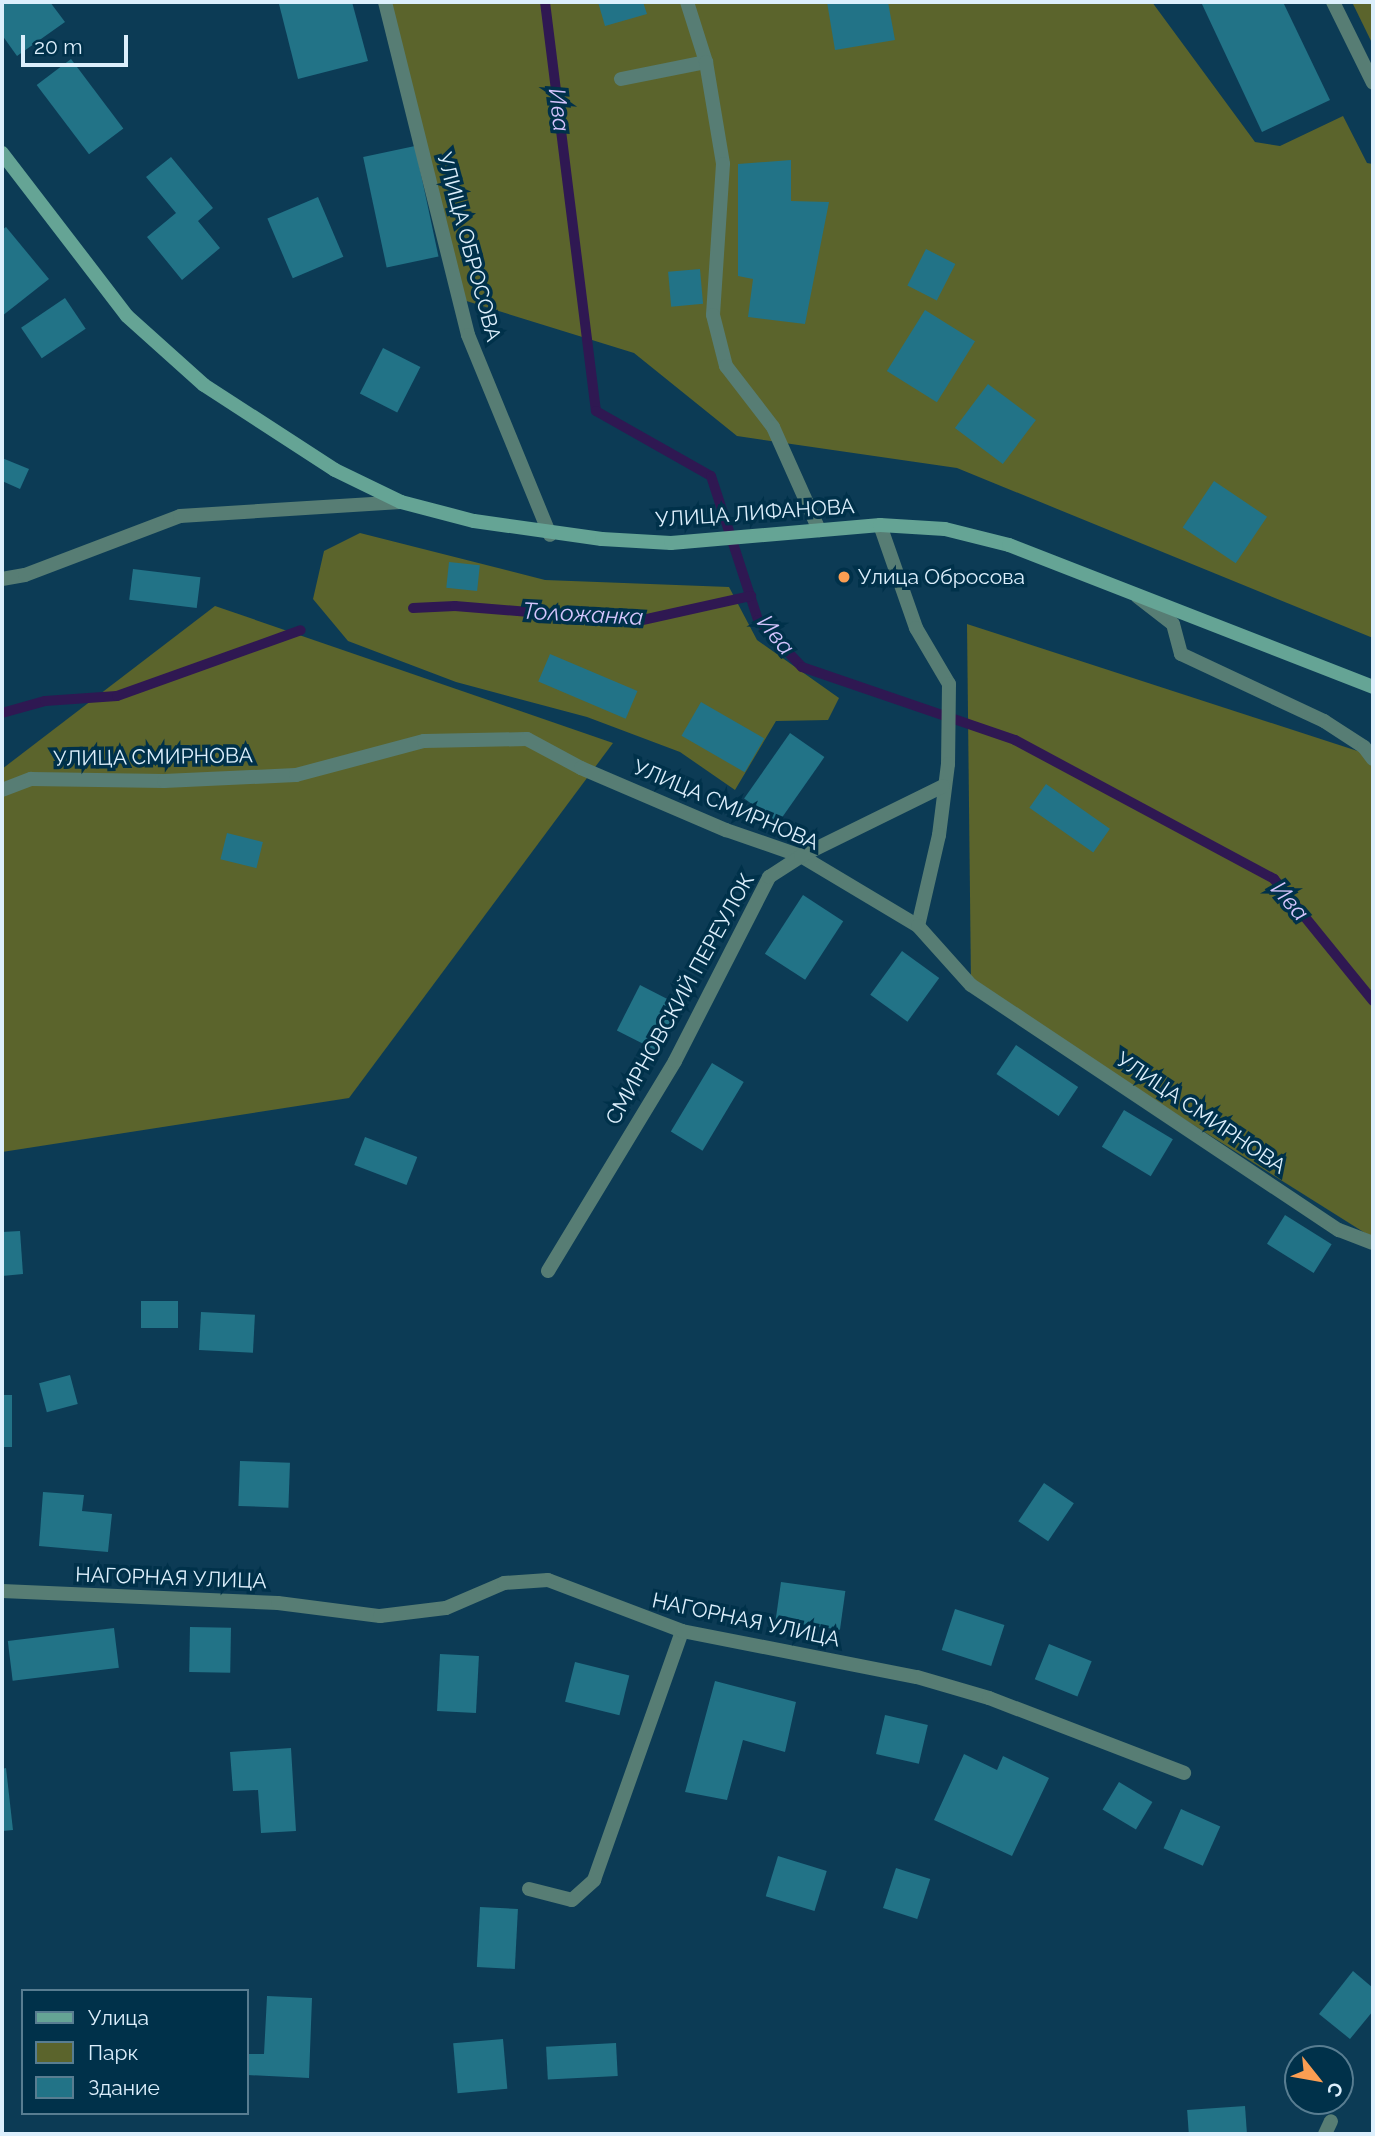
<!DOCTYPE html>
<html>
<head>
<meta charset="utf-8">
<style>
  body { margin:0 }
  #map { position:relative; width:1375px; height:2136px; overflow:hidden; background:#0c3b55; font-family:Raleway,sans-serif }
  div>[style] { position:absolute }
  .green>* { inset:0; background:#5b642c }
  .stream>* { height:10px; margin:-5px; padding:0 5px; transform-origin:5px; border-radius:5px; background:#2f1852 }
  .building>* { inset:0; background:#227387; transform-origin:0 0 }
  .lane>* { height:14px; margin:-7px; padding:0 7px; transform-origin:7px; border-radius:7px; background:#577d74 }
  .street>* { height:14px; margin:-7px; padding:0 7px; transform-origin:7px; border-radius:7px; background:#577d74 }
  .secondary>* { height:14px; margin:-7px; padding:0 7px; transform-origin:7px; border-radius:7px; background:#65a495 }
  .dots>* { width:19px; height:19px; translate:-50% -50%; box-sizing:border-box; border:4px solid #00314a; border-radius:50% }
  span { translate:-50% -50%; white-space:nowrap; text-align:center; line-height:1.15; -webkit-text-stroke:7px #00314a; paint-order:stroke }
  .street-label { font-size:21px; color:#dceffc }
  .poi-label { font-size:21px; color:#dceffc }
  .left { translate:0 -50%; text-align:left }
  .water-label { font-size:23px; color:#d4c5fd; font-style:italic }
  .frame { position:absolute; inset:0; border:4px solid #dceffc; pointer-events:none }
  .legend { position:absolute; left:21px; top:1989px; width:228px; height:126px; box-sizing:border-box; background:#00314a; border:2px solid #587d91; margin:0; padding:9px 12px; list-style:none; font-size:21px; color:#dceffc }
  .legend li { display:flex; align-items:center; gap:14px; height:35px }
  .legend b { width:35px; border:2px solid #587d91 }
  .north { position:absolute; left:1284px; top:2045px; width:70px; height:70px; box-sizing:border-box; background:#00314a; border:2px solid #587d91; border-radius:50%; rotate:121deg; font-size:19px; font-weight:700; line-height:28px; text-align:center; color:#dceffc }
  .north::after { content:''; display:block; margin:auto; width:24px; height:32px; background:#fb9e52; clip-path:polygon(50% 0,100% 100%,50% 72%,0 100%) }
  .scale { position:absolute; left:21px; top:35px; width:107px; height:32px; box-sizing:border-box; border:4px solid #dceffc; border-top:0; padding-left:9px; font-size:21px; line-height:24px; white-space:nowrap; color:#dceffc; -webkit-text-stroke:5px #00314a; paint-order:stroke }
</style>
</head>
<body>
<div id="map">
  <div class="green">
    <i style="clip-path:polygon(391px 2px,1152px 2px,1255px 142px,1280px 146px,1343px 116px,1367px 163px,1373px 164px,1373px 638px,957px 468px,737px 436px,634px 353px,460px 299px)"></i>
    <i style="clip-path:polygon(1352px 2px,1373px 2px,1373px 45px)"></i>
    <i style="clip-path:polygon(360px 533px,545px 580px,729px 587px,757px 640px,839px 698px,828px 720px,776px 721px,735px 790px,680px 752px,587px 717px,456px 682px,348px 641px,313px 599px,324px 551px)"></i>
    <i style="clip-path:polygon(215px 606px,613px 743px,349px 1098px,2px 1152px,2px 769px)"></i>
    <i style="clip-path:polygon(967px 624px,1373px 756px,1373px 1238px,971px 985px)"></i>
  </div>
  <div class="stream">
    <i style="left:545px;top:2px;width:412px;rotate:82.9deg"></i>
    <i style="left:596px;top:411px;width:132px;rotate:29.5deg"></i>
    <i style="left:711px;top:476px;width:151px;rotate:71.9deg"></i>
    <i style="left:758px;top:620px;width:64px;rotate:46.9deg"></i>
    <i style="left:802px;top:667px;width:225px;rotate:18.9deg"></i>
    <i style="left:1015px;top:740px;width:294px;rotate:28.2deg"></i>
    <i style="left:1274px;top:879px;width:157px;rotate:50.9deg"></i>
    <i style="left:413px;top:608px;width:42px;rotate:-2.7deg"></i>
    <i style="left:455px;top:606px;width:184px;rotate:4.7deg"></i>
    <i style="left:638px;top:621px;width:116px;rotate:-12.5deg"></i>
    <i style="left:2px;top:713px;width:45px;rotate:-15.6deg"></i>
    <i style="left:45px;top:701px;width:72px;rotate:-4deg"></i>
    <i style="left:117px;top:696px;width:195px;rotate:-19.7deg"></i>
  </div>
  <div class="building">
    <i style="clip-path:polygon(2px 2px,50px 2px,65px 22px,17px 56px,2px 35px)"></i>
    <i style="clip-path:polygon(352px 2px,368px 61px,298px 79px,279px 4px)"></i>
    <i style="clip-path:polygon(598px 2px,643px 2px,647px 14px,605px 26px)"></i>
    <i style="clip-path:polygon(827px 2px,888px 2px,895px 40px,835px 50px)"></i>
    <i style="clip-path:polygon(1201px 2px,1283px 2px,1330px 100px,1262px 132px)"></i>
    <i style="left:71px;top:59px;width:87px;height:43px;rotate:53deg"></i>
    <i style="left:415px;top:146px;width:113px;height:53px;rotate:78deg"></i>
    <i style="clip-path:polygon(171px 157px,213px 208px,198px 221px,220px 248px,182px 280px,147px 237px,176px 213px,146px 177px)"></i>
    <i style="clip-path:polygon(791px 160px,791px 201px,829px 202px,805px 324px,748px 317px,753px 279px,738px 276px,738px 164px)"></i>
    <i style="left:318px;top:197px;width:65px;height:55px;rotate:67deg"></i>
    <i style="clip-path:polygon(6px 227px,49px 279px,2px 316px,2px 230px)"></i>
    <i style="left:926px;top:249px;width:33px;height:41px;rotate:27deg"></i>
    <i style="left:700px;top:269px;width:35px;height:32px;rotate:85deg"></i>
    <i style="left:65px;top:298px;width:37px;height:53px;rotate:56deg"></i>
    <i style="left:925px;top:310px;width:59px;height:72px;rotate:32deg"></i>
    <i style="left:383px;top:348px;width:42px;height:51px;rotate:27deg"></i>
    <i style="left:988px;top:384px;width:60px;height:55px;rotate:37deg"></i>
    <i style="clip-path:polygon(2px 458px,29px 469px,20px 489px,2px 481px)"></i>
    <i style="left:1214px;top:481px;width:64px;height:56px;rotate:34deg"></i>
    <i style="left:449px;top:562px;width:31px;height:26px;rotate:6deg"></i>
    <i style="left:133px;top:569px;width:68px;height:31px;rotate:7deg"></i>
    <i style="left:550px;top:654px;width:95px;height:30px;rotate:23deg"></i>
    <i style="left:701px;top:702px;width:73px;height:39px;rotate:30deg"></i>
    <i style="left:790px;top:733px;width:42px;height:80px;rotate:35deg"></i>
    <i style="left:1046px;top:784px;width:78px;height:29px;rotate:35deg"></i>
    <i style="left:227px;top:833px;width:37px;height:27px;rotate:14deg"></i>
    <i style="left:803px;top:895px;width:48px;height:70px;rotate:33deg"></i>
    <i style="left:902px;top:951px;width:46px;height:54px;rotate:36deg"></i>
    <i style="left:640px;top:985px;width:46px;height:51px;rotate:27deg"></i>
    <i style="left:1016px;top:1045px;width:75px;height:35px;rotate:34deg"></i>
    <i style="left:712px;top:1063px;width:37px;height:80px;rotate:31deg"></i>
    <i style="left:1124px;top:1110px;width:57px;height:43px;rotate:31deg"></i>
    <i style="left:365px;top:1137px;width:56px;height:30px;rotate:21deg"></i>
    <i style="left:1285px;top:1215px;width:55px;height:34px;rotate:32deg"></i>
    <i style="clip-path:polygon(20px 1231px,23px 1274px,2px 1276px,2px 1232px)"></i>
    <i style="left:141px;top:1301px;width:37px;height:27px"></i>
    <i style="left:201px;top:1312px;width:54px;height:38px;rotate:3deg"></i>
    <i style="left:70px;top:1375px;width:30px;height:32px;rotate:75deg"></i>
    <i style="left:2px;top:1395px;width:10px;height:52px"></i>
    <i style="left:240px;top:1461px;width:50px;height:45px;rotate:2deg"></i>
    <i style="left:1044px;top:1483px;width:36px;height:46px;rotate:34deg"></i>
    <i style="clip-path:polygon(43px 1492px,84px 1495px,82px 1511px,112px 1514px,108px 1552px,39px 1546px)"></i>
    <i style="left:781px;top:1582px;width:65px;height:39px;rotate:8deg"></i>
    <i style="left:955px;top:1609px;width:52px;height:43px;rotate:18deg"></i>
    <i style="left:190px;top:1627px;width:41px;height:45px;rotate:1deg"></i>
    <i style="left:114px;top:1628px;width:40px;height:107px;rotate:83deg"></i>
    <i style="left:1049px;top:1644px;width:46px;height:38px;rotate:22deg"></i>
    <i style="left:440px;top:1654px;width:39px;height:57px;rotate:3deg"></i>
    <i style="left:575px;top:1662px;width:56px;height:41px;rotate:14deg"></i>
    <i style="clip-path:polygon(715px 1681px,796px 1702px,785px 1752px,743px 1740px,727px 1800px,685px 1792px)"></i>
    <i style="left:885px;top:1715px;width:44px;height:40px;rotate:13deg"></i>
    <i style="clip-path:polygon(291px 1748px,296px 1831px,261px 1833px,258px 1790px,233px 1791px,230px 1752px)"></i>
    <i style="clip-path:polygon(964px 1754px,997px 1770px,1003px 1756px,1049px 1778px,1012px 1856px,934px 1820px)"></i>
    <i style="clip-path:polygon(6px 1768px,13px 1830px,2px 1831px,2px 1769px)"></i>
    <i style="left:1119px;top:1782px;width:39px;height:32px;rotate:31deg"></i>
    <i style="left:1181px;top:1809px;width:43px;height:43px;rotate:24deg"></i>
    <i style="left:778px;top:1856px;width:51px;height:42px;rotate:17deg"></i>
    <i style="left:896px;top:1868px;width:36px;height:42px;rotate:18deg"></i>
    <i style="left:480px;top:1907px;width:38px;height:60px;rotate:3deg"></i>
    <i style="clip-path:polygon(1353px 1971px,1373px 1988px,1373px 2011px,1350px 2039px,1319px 2014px)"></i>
    <i style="clip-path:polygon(267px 1996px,312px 1998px,309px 2078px,247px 2075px,247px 2054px,264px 2054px)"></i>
    <i style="left:503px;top:2039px;width:50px;height:50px;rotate:85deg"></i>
    <i style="left:616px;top:2043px;width:33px;height:70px;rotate:87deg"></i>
    <i style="left:1245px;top:2106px;width:28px;height:58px;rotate:86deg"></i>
  </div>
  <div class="lane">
    <i style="left:621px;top:79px;width:87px;rotate:-11.3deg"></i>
    <i style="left:2px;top:579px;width:23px;rotate:-10deg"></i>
    <i style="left:25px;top:575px;width:166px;rotate:-20.8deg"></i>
    <i style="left:180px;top:516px;width:221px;rotate:-3.6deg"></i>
    <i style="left:1138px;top:597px;width:44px;rotate:37.6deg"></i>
    <i style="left:1173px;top:624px;width:31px;rotate:75deg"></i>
    <i style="left:1181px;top:654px;width:158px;rotate:25.1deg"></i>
    <i style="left:1324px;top:721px;width:48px;rotate:33deg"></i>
    <i style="left:1364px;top:747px;width:15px;rotate:53deg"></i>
    <i style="left:529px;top:1889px;width:44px;rotate:14.3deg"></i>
    <i style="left:572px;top:1900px;width:30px;rotate:-42deg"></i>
    <i style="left:594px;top:1880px;width:264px;rotate:-70.5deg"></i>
    <i style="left:1325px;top:2134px;width:14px;rotate:-65deg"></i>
  </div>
  <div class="street">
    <i style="left:385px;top:2px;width:343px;rotate:76deg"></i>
    <i style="left:468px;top:335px;width:216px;rotate:67.7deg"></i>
    <i style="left:687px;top:2px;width:63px;rotate:72.4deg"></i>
    <i style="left:706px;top:62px;width:103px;rotate:80.5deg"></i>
    <i style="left:723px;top:164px;width:151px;rotate:93.8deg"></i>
    <i style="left:713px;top:315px;width:53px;rotate:75.7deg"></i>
    <i style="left:726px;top:366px;width:77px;rotate:52.4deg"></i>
    <i style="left:773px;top:427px;width:113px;rotate:65.9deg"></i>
    <i style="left:1333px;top:2px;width:90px;rotate:63.7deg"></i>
    <i style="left:880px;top:525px;width:109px;rotate:70.7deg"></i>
    <i style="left:916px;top:628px;width:65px;rotate:59.5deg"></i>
    <i style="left:949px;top:684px;width:80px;rotate:90.7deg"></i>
    <i style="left:948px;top:764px;width:72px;rotate:97.2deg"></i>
    <i style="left:939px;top:835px;width:93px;rotate:103deg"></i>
    <i style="left:2px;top:790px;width:31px;rotate:-21deg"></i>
    <i style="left:31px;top:779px;width:133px;rotate:0.9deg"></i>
    <i style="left:164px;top:781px;width:132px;rotate:-2.6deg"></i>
    <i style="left:296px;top:775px;width:132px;rotate:-14.9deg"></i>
    <i style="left:424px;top:741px;width:103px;rotate:-1.1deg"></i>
    <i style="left:527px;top:739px;width:61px;rotate:28.2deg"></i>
    <i style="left:581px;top:768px;width:158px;rotate:23.2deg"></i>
    <i style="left:726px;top:830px;width:79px;rotate:19.1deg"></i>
    <i style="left:801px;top:856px;width:136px;rotate:30.9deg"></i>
    <i style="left:918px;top:926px;width:79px;rotate:48.1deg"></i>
    <i style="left:971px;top:985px;width:442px;rotate:33.7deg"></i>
    <i style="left:1339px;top:1230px;width:36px;rotate:21deg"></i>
    <i style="left:548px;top:1271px;width:245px;rotate:-58.8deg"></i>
    <i style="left:675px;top:1061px;width:207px;rotate:-62.9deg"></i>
    <i style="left:769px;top:877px;width:38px;rotate:-33deg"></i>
    <i style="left:801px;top:856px;width:158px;rotate:-26.2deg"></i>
    <i style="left:2px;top:1591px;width:276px;rotate:2.5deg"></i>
    <i style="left:278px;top:1603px;width:103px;rotate:7.3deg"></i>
    <i style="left:380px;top:1616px;width:66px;rotate:-6.9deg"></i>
    <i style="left:446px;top:1608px;width:63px;rotate:-23.3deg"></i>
    <i style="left:504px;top:1583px;width:44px;rotate:-3.9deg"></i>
    <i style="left:548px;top:1580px;width:143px;rotate:20.8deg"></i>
    <i style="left:682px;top:1631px;width:239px;rotate:11.1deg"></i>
    <i style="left:917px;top:1677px;width:75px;rotate:16.3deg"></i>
    <i style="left:989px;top:1698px;width:209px;rotate:21deg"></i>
  </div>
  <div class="secondary">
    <i style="left:2px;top:153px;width:205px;rotate:52.5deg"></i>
    <i style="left:127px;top:316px;width:103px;rotate:41.9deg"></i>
    <i style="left:204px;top:385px;width:156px;rotate:33deg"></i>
    <i style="left:335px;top:470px;width:73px;rotate:25.9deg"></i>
    <i style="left:401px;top:502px;width:75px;rotate:14.6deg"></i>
    <i style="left:474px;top:521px;width:129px;rotate:8deg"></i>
    <i style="left:602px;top:539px;width:69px;rotate:3.3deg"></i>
    <i style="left:671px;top:543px;width:210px;rotate:-4.9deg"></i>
    <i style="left:880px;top:525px;width:65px;rotate:3.5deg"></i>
    <i style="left:945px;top:529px;width:66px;rotate:14deg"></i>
    <i style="left:1009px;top:545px;width:391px;rotate:21.3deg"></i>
  </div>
  <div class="dots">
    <i style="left:844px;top:577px;background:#fb9e52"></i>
  </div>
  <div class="street-label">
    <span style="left:469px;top:247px;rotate:75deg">УЛИЦА ОБРОСОВА</span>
    <span style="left:755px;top:513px;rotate:-4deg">УЛИЦА ЛИФАНОВА</span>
    <span style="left:153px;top:757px;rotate:-1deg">УЛИЦА СМИРНОВА</span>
    <span style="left:726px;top:805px;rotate:23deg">УЛИЦА СМИРНОВА</span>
    <span style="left:680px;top:999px;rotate:-61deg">СМИРНОВСКИЙ ПЕРЕУЛОК</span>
    <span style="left:1201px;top:1113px;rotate:34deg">УЛИЦА СМИРНОВА</span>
    <span style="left:171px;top:1578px;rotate:2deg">НАГОРНАЯ УЛИЦА</span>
    <span style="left:746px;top:1620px;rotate:12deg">НАГОРНАЯ УЛИЦА</span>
  </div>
  <div class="poi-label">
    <span class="left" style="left:858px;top:577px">Улица Обросова</span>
  </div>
  <div class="water-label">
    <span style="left:559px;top:110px;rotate:83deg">Ива</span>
    <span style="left:583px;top:614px;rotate:3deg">Толожанка</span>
    <span style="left:776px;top:635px;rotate:51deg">Ива</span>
    <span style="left:1290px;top:901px;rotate:49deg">Ива</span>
  </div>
  <div class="frame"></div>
  <ul class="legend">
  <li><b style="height:9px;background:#65a495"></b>Улица</li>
  <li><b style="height:19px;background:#5b642c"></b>Парк</li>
  <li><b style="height:19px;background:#227387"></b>Здание</li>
  </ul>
  <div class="north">С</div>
  <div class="scale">20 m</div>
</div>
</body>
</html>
